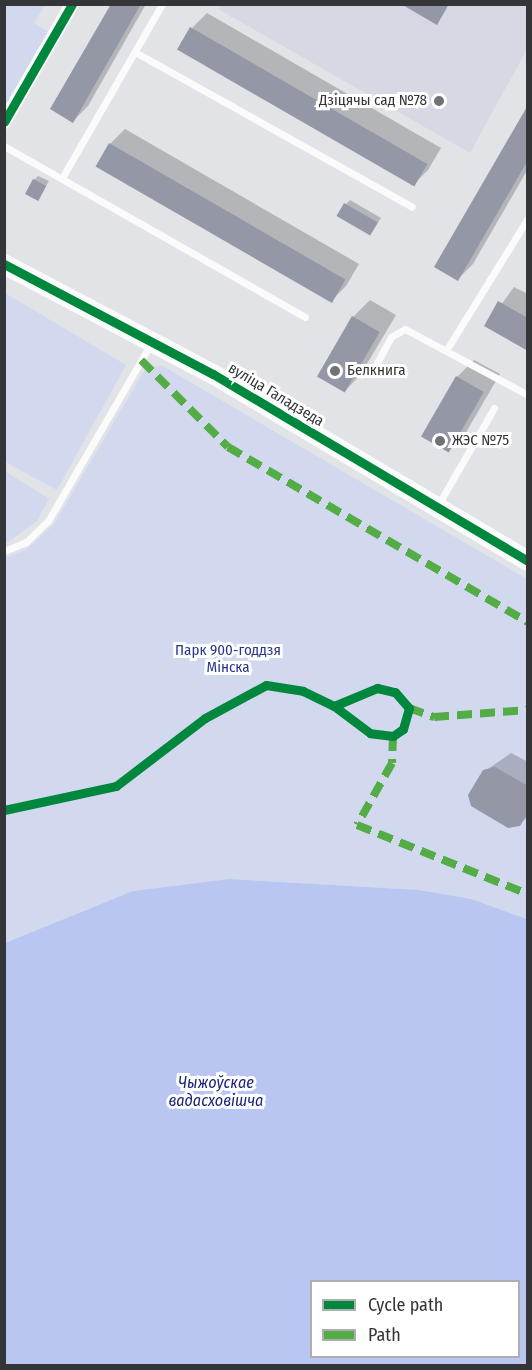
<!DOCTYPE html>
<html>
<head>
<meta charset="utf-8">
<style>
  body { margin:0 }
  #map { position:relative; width:532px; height:1370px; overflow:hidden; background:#e2e3e7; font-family:"Fira Sans Condensed",sans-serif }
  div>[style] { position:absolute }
  .built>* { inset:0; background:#d6d9e4 }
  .green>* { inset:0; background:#d2d9ef }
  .water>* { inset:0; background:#b9c6f2 }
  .shadow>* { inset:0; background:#0003 }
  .building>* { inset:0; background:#9397a6; transform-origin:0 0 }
  .lane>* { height:7px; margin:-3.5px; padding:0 3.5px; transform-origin:3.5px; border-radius:3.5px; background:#fbfbfb }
  .street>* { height:14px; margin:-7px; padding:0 7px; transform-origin:7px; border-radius:7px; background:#fbfbfb }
  .secondary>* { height:20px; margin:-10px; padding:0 10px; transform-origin:10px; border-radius:10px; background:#fbfbfb }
  .quiet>* { height:8px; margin-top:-4px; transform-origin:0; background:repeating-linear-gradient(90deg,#54ac46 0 15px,transparent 0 23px) }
  .cycleway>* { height:9px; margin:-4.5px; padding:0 4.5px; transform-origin:4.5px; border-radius:4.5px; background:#00873e }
  .dots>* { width:16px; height:16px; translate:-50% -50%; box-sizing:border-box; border:3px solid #fff; border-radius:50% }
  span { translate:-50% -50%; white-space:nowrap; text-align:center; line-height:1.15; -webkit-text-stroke:6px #fff; paint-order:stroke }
  .poi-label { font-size:15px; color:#343538 }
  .right { translate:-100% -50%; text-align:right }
  .left { translate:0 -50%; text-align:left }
  .street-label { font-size:15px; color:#343538 }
  .park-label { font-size:15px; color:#2a368b }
  .water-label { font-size:16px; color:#1d2479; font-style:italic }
  .frame { position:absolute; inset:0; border:6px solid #343538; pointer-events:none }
  .legend { position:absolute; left:310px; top:1280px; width:210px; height:78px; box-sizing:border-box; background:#fff; border:2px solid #aeaeaf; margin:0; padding:8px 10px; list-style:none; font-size:18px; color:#343538 }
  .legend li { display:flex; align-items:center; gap:12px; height:30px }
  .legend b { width:30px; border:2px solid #aeaeaf }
</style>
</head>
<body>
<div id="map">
  <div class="built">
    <i style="clip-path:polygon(221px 4px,527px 5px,527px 49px,470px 153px,218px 9px)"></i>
  </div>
  <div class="green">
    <i style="clip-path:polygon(5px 5px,45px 5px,34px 23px,49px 32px,5px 110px)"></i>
    <i style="clip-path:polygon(5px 293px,126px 365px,57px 490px,5px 462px)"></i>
    <i style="clip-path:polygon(161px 365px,527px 579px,527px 919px,471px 899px,419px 890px,229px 879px,133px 891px,5px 943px,5px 558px,27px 549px,54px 524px,145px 369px)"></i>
    <i style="clip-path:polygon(5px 471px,49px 499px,37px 521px,5px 544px)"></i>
  </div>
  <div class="water">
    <i style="clip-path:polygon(evenodd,229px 879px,419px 890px,471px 899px,527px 919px,527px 1365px,5px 1365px,5px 943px,133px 891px,229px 879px,312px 1282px,518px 1282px,518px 1356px,312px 1356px,312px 1282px)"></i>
  </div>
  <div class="shadow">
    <i style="clip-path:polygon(113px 4px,146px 4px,88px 106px,73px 121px)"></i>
    <i style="clip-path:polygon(207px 13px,441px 148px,428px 170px,413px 185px,192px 28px)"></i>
    <i style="clip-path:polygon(528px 108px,528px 169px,473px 264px,458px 279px)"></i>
    <i style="clip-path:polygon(125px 129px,359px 264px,346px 286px,331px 301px,110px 144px)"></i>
    <i style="clip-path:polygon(38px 176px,49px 181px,38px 199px,34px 180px)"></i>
    <i style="clip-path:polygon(350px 200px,381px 218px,371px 233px,346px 204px)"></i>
    <i style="clip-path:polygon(514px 287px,528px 294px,528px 349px,486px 325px)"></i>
    <i style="clip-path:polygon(370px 300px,396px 315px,361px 374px,345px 391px,319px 376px,353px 317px)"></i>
    <i style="clip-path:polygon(474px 360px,500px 374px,465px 434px,448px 451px,423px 436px,457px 377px)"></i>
    <i style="clip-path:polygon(511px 753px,528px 762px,528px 816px,519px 825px,485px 771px)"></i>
  </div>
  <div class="building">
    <i style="clip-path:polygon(111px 4px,141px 4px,73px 123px,50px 109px)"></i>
    <i style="clip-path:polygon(401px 4px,449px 4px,437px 25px)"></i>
    <i style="left:190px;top:27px;width:274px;height:26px;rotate:30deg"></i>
    <i style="clip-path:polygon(528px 105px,528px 160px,458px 281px,434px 267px)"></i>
    <i style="left:109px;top:143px;width:273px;height:27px;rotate:30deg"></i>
    <i style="left:33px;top:179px;width:15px;height:17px;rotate:28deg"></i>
    <i style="left:344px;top:203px;width:39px;height:15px;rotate:30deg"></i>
    <i style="clip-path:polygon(498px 301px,528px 318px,528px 351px,484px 326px)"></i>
    <i style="left:352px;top:316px;width:32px;height:70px;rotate:30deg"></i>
    <i style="left:456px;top:376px;width:32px;height:70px;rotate:30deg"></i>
    <i style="clip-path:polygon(495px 767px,528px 786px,528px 813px,520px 826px,508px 828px,471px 806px,468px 795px,483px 770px)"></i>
  </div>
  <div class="lane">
    <i style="left:135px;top:52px;width:317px;rotate:29.2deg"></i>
    <i style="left:4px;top:146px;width:346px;rotate:29.6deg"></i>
    <i style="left:62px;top:178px;width:201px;rotate:-60.1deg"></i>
    <i style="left:447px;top:349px;width:154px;rotate:-58.3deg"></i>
    <i style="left:371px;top:374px;width:42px;rotate:-61.6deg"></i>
    <i style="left:391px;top:337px;width:16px;rotate:-30deg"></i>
    <i style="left:405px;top:329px;width:140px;rotate:28.2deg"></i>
    <i style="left:438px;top:505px;width:112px;rotate:-60deg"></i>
    <i style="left:4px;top:551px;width:24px;rotate:-22deg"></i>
    <i style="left:26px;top:542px;width:30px;rotate:-44deg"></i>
    <i style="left:48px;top:521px;width:206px;rotate:-59.9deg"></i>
  </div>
  <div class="street">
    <i style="left:4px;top:122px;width:136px;rotate:-60deg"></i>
  </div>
  <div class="secondary">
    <i style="left:4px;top:264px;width:236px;rotate:27.8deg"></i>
    <i style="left:213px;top:374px;width:366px;rotate:30.7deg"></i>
  </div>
  <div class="quiet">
    <i style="left:141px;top:360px;width:123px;rotate:45deg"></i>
    <i style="left:228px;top:447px;width:347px;rotate:30.3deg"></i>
    <i style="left:409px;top:708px;width:27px;rotate:20deg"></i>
    <i style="left:434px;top:717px;width:94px;rotate:-4.3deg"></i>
    <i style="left:393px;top:736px;width:27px;rotate:92deg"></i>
    <i style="left:392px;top:763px;width:71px;rotate:119.4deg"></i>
    <i style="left:357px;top:825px;width:184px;rotate:22deg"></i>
  </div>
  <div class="cycleway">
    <i style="left:4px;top:122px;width:136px;rotate:-60deg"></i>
    <i style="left:4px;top:264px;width:236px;rotate:27.8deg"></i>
    <i style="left:213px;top:374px;width:366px;rotate:30.7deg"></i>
    <i style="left:377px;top:688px;width:18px;rotate:13deg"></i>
    <i style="left:395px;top:692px;width:21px;rotate:49deg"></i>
    <i style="left:409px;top:708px;width:22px;rotate:106deg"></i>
    <i style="left:403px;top:729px;width:12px;rotate:145deg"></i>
    <i style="left:393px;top:736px;width:23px;rotate:-173deg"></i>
    <i style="left:370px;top:733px;width:45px;rotate:-143.1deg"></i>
    <i style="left:334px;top:706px;width:47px;rotate:-22.7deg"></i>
    <i style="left:4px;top:810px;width:115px;rotate:-12.1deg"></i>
    <i style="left:116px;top:786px;width:112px;rotate:-37.4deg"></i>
    <i style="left:205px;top:718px;width:69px;rotate:-28.4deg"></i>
    <i style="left:266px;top:685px;width:37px;rotate:9deg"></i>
    <i style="left:303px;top:691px;width:34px;rotate:26deg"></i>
  </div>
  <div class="dots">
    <i style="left:439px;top:101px;background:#717275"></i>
    <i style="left:335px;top:371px;background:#717275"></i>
    <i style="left:440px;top:441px;background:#717275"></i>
  </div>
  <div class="poi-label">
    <span class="right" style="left:427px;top:101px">Дзіцячы сад №78</span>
    <span class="left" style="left:347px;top:371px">Белкнига</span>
    <span class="left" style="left:452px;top:441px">ЖЭС №75</span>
  </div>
  <div class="street-label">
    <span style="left:276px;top:395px;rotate:31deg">вуліца Галадзеда</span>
  </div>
  <div class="park-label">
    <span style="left:228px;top:659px">Парк 900-годдзя<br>Мінска</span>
  </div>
  <div class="water-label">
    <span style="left:216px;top:1092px">Чыжоўскае<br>вадасховішча</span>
  </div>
  <div class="frame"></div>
  <ul class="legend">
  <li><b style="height:8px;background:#00873e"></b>Cycle path</li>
  <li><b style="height:8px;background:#54ac46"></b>Path</li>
  </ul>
</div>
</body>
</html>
